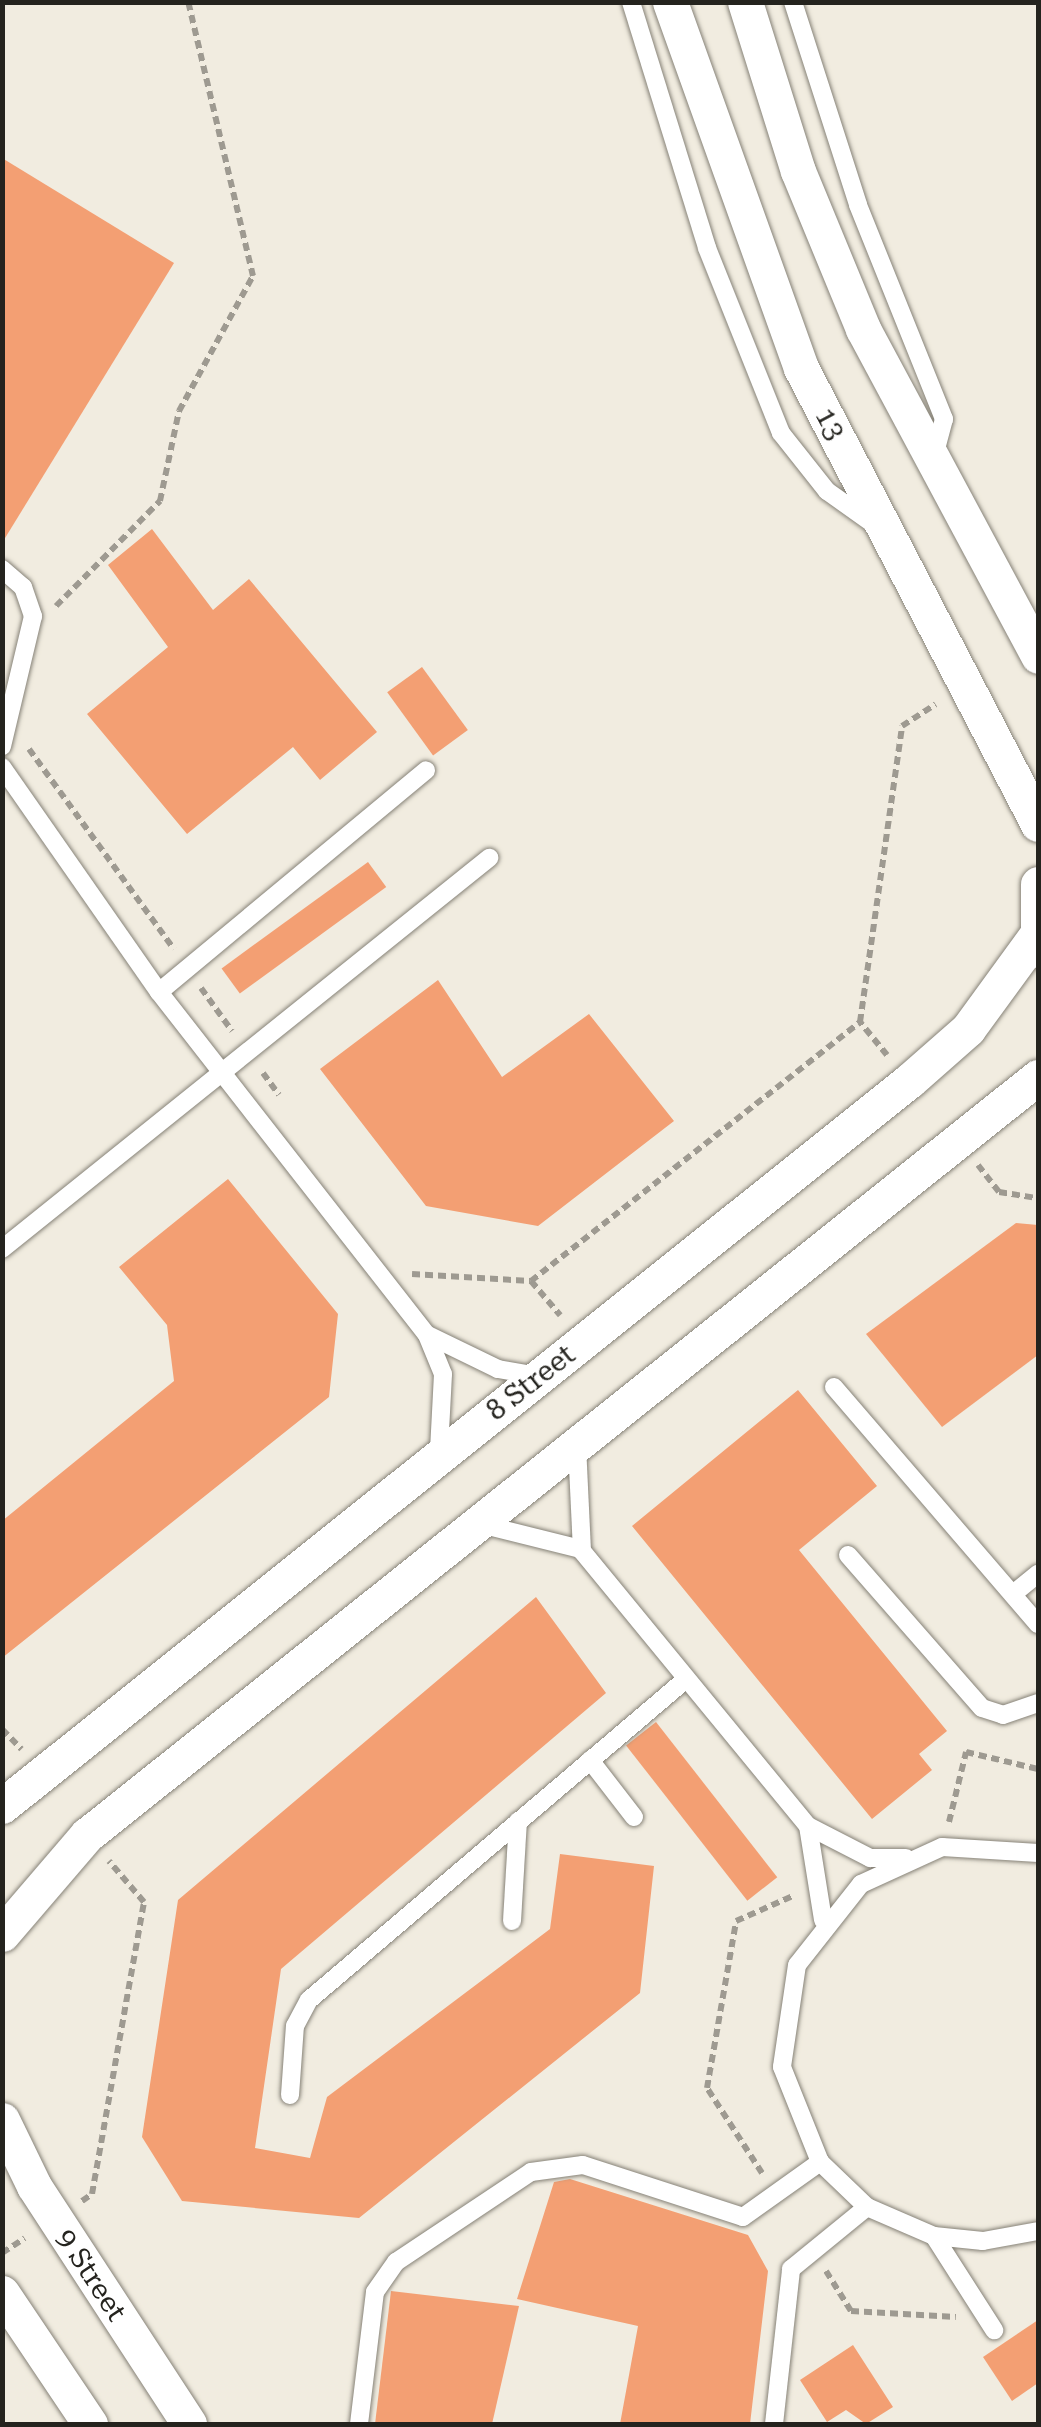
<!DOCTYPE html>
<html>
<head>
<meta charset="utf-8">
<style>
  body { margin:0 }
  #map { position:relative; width:1041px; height:2427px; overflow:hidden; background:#f1ece0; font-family:"Roboto Serif",serif }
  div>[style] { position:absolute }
  .building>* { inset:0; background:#f39f73; transform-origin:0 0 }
  .path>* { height:6px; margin-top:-3px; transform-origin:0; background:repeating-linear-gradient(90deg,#9e9a91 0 8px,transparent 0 13px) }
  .roads { filter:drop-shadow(0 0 2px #868277) drop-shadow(0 0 2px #868277) }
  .service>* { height:18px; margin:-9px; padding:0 9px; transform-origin:9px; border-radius:9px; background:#fff }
  .minor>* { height:35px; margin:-17.5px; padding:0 17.5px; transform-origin:17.5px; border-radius:17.5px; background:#fff }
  span { translate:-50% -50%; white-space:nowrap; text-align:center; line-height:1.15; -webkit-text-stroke:8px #fff; paint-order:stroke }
  .street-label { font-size:28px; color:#24231e }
  .frame { position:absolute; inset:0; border:5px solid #24231e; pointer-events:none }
</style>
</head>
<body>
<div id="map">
  <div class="building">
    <i style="clip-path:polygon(2px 158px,174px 263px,2px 543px)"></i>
    <i style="clip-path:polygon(152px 529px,213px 610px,249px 579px,377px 732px,320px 780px,293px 747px,187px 834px,87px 714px,168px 647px,108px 565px)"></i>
    <i style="left:422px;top:667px;width:78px;height:43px;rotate:54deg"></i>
    <i style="left:368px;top:862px;width:31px;height:181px;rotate:54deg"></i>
    <i style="clip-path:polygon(438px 980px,502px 1077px,589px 1014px,674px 1121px,538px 1226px,426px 1206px,320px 1069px)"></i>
    <i style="clip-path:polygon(228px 1179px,338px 1314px,329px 1397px,2px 1658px,2px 1521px,174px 1381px,167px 1325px,119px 1267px)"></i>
    <i style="clip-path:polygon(1016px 1223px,1038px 1225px,1038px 1355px,942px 1427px,866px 1334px)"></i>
    <i style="clip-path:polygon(798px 1390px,877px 1486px,799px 1550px,947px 1731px,919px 1754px,932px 1770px,872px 1819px,632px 1526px)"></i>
    <i style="clip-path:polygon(536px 1597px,606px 1693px,281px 1969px,255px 2148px,310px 2158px,327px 2097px,550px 1929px,560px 1854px,654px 1866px,640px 1993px,359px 2218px,182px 2201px,142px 2137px,178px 1900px)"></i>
    <i style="left:656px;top:1722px;width:197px;height:38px;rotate:52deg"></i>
    <i style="clip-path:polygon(570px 2179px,748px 2235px,768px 2271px,750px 2424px,620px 2424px,638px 2326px,517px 2299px,554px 2182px)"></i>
    <i style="clip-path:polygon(391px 2291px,519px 2306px,492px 2424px,375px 2424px)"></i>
    <i style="clip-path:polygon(1038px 2320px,1038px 2383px,1012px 2401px,983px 2357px)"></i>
    <i style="clip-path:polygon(853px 2345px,893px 2407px,866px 2424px,846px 2410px,827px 2422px,800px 2380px)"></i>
  </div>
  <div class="path">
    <i style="left:56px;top:606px;width:148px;rotate:-45.3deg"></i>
    <i style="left:160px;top:501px;width:92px;rotate:-78.1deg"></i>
    <i style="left:179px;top:411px;width:154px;rotate:-61.3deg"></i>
    <i style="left:253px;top:276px;width:282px;rotate:-103.3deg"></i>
    <i style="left:29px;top:749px;width:247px;rotate:54.1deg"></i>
    <i style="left:201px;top:988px;width:53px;rotate:54.2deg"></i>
    <i style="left:887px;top:1055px;width:43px;rotate:-129.3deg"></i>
    <i style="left:860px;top:1022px;width:299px;rotate:-81.9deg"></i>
    <i style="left:902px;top:726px;width:40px;rotate:-32.9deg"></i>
    <i style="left:263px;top:1073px;width:27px;rotate:54deg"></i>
    <i style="left:978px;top:1165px;width:34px;rotate:52deg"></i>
    <i style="left:999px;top:1192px;width:39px;rotate:9deg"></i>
    <i style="left:412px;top:1274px;width:119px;rotate:3.4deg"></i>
    <i style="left:531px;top:1281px;width:419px;rotate:-38.2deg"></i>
    <i style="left:531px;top:1281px;width:45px;rotate:49.5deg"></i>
    <i style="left:2px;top:1729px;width:28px;rotate:46deg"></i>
    <i style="left:949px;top:1822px;width:72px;rotate:-76.3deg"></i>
    <i style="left:966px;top:1752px;width:74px;rotate:13.3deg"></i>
    <i style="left:762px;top:2173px;width:101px;rotate:-122.9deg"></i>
    <i style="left:707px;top:2088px;width:169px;rotate:-80.1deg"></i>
    <i style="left:736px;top:1921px;width:62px;rotate:-23.7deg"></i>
    <i style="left:82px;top:2201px;width:12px;rotate:-35deg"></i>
    <i style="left:92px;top:2194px;width:297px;rotate:-79.9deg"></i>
    <i style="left:144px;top:1902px;width:54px;rotate:-130.5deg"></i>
    <i style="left:2px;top:2253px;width:27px;rotate:-33deg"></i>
    <i style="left:826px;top:2271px;width:47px;rotate:58deg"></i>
    <i style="left:851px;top:2311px;width:105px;rotate:3.3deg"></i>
  </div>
  <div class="roads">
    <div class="service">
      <i style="left:631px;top:2px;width:257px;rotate:72.8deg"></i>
      <i style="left:707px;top:248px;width:199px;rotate:68.2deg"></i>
      <i style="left:781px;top:433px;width:74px;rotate:51.6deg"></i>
      <i style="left:827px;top:491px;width:59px;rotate:35.3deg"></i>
      <i style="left:793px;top:2px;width:213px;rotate:72.2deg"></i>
      <i style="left:858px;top:205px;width:231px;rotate:68.1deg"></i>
      <i style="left:944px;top:419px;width:42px;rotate:105deg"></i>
      <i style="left:2px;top:569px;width:28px;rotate:41deg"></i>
      <i style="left:23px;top:587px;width:31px;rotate:71deg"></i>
      <i style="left:33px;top:616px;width:134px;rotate:103.4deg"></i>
      <i style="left:2px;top:767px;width:274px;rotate:55.1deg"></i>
      <i style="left:159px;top:992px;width:435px;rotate:52deg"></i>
      <i style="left:427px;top:1335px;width:42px;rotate:67.7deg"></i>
      <i style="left:443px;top:1374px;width:76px;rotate:93deg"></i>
      <i style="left:159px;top:992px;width:347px;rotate:-39.7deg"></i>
      <i style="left:2px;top:1249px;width:625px;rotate:-38.76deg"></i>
      <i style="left:428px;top:1335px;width:78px;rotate:25.9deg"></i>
      <i style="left:498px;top:1369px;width:41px;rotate:9.9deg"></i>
      <i style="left:834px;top:1387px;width:313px;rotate:49.3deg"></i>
      <i style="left:577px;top:1445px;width:106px;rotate:87.3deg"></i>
      <i style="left:582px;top:1551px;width:356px;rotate:50.6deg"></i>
      <i style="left:808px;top:1826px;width:70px;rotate:27.3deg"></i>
      <i style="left:870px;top:1858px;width:36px"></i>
      <i style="left:480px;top:1524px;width:103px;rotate:14deg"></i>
      <i style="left:848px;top:1555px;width:203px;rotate:48.8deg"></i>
      <i style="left:982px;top:1708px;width:22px;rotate:18deg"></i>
      <i style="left:1003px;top:1715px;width:37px;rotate:-19deg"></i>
      <i style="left:1013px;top:1594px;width:32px;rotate:-39deg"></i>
      <i style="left:590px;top:1760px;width:72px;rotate:52.3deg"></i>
      <i style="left:808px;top:1826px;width:95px;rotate:80.9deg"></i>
      <i style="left:1038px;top:1853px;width:96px;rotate:-176.4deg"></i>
      <i style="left:942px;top:1847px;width:89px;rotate:155.4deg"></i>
      <i style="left:861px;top:1884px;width:103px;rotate:128.3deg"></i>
      <i style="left:797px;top:1965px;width:103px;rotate:98.4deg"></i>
      <i style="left:782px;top:2067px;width:102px;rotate:68.2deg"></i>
      <i style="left:820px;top:2162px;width:65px;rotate:43.8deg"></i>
      <i style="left:867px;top:2207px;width:73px;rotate:23.4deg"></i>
      <i style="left:934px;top:2236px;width:49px;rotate:5.8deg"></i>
      <i style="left:983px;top:2241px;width:56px;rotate:-10.3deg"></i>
      <i style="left:512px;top:1921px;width:100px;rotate:-86.6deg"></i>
      <i style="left:290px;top:2095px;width:69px;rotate:-85.9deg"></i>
      <i style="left:295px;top:2026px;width:30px;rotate:-62deg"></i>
      <i style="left:309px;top:2000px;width:495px;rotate:-40.4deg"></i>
      <i style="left:934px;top:2236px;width:112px;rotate:57.4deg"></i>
      <i style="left:359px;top:2424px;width:133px;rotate:-83.1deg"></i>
      <i style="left:375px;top:2292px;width:37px;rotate:-55deg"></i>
      <i style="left:396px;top:2262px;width:162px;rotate:-33.7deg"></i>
      <i style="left:531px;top:2172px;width:52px;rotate:-7.7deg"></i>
      <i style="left:583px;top:2165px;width:168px;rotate:18deg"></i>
      <i style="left:743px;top:2217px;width:95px;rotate:-35.5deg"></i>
      <i style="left:774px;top:2424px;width:156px;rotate:-83.7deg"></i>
      <i style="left:791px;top:2269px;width:98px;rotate:-39.2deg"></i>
    </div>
    <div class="minor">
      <i style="left:670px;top:2px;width:389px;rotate:70.3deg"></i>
      <i style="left:801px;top:368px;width:514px;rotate:62.54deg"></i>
      <i style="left:745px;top:2px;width:177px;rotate:72.6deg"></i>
      <i style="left:798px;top:171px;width:171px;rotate:67.6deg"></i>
      <i style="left:863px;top:329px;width:371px;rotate:61.8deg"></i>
      <i style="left:1038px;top:884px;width:66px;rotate:90deg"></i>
      <i style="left:2px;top:1806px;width:1161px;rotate:-38.64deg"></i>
      <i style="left:909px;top:1081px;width:79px;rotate:-41.4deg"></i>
      <i style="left:968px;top:1029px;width:114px;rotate:-53.9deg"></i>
      <i style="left:2px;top:1934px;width:130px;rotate:-49.4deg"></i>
      <i style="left:87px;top:1835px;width:1216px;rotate:-38.56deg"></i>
      <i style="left:2px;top:2120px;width:73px;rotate:64.1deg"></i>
      <i style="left:34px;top:2186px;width:284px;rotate:56.9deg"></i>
      <i style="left:2px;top:2293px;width:158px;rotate:56.1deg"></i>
    </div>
  </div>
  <div class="street-label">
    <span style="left:830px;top:424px;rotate:62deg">13</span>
    <span style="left:531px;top:1383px;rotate:-38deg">8 Street</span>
    <span style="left:91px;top:2275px;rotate:57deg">9 Street</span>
  </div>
  <div class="frame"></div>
</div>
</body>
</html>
